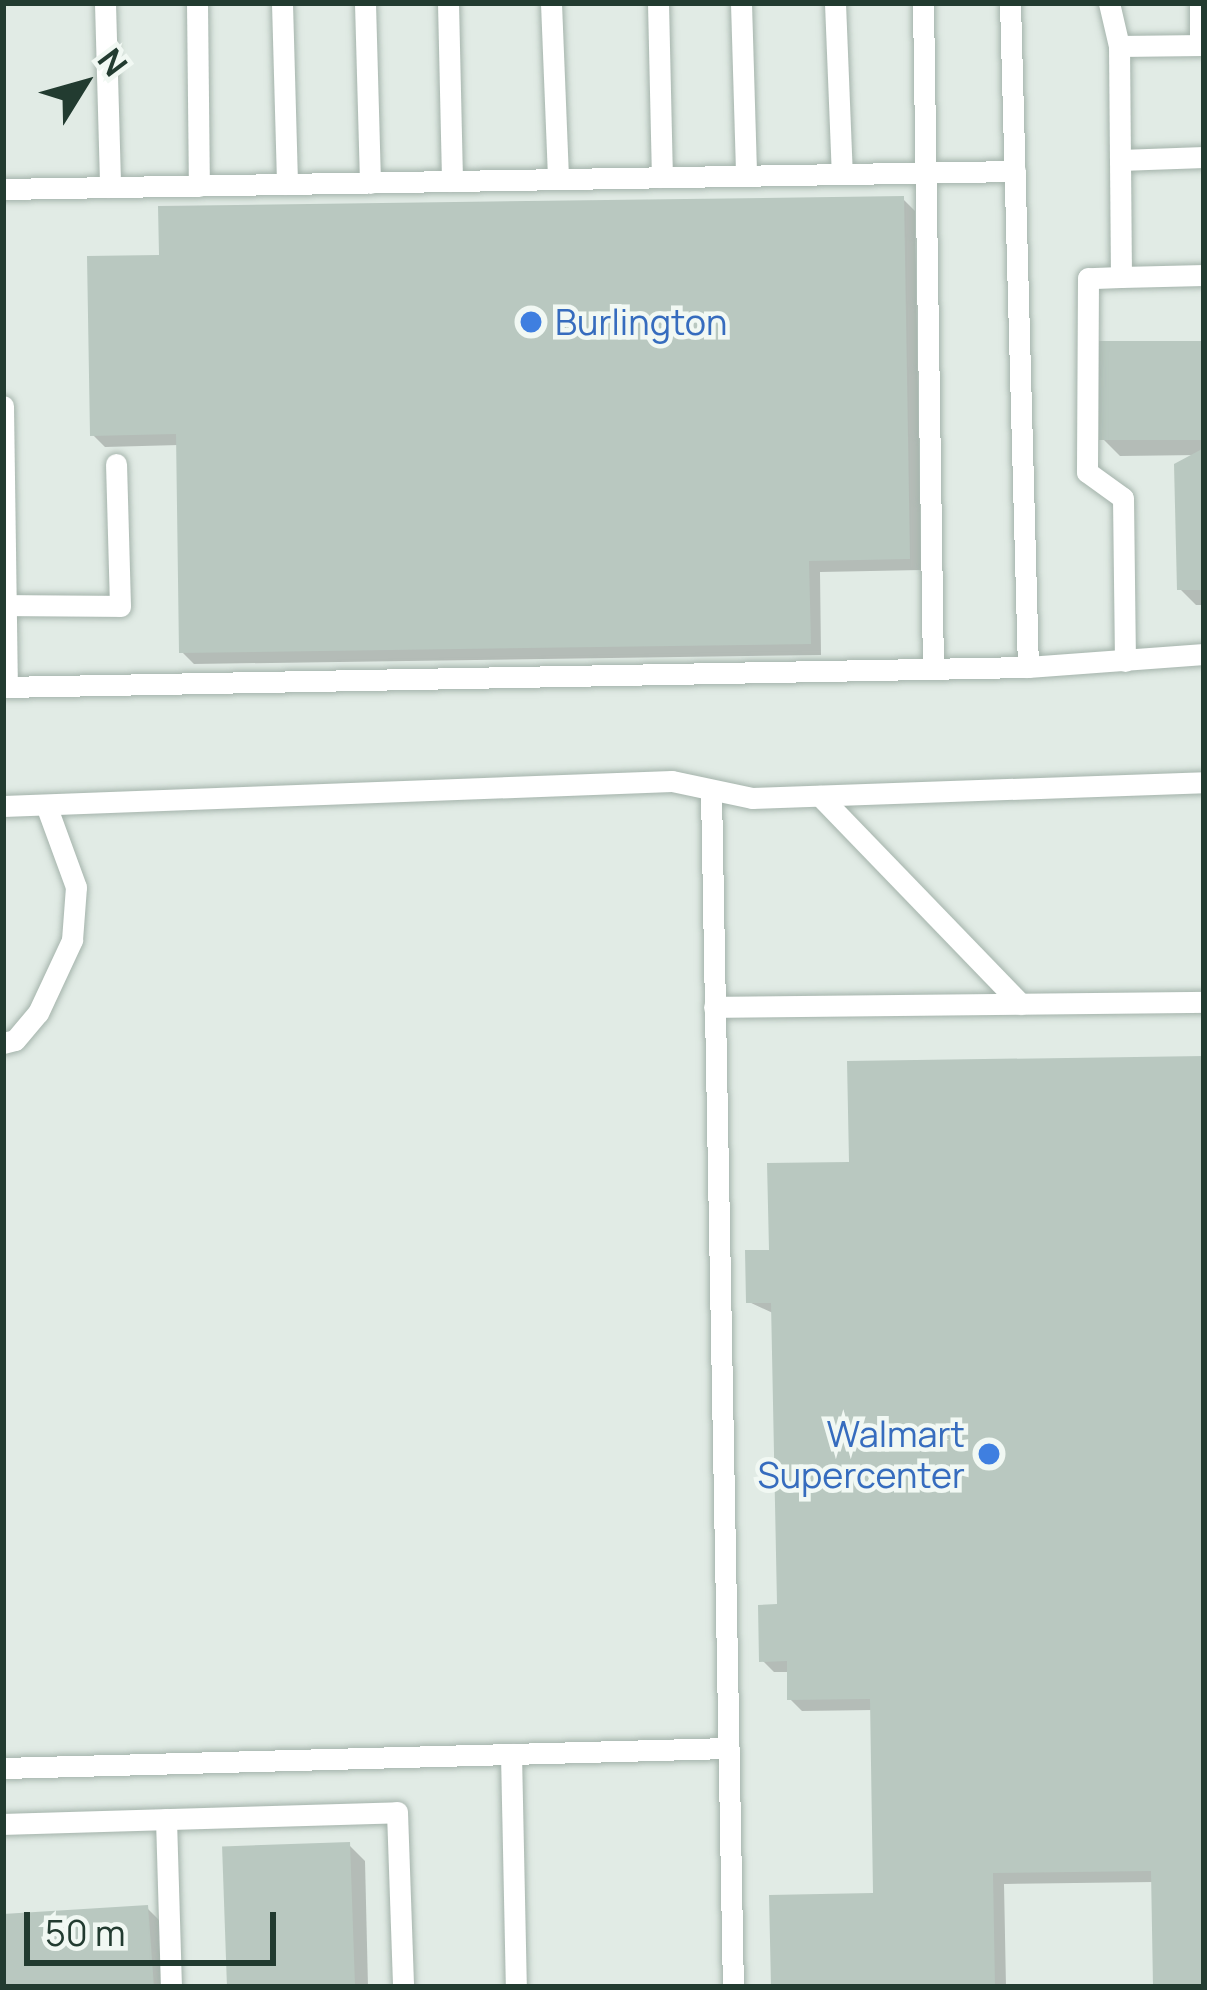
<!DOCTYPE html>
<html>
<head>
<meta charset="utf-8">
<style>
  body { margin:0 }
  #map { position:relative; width:1207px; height:1990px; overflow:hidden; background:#e1ebe5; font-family:Manrope,sans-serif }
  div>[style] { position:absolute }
  .shadow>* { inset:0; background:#0003 }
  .building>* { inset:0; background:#b9c8c0; transform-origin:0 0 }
  .roads { filter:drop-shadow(0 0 3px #a4b3ab) drop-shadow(0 0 3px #a4b3ab) }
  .lane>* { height:21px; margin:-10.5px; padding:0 10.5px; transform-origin:10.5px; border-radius:10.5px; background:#fff }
  .dots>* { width:33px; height:33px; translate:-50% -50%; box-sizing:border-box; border:6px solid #f1f8f3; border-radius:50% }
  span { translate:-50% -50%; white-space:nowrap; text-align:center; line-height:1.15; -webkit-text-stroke:9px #f1f8f3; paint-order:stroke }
  .shop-label { font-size:36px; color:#366cbe }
  .left { translate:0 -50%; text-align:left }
  .right { translate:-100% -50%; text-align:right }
  .frame { position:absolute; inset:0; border:6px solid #223b30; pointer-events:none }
  .north { position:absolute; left:24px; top:24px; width:120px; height:120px; -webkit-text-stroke:9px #f1f8f3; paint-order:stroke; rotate:53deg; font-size:33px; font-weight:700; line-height:48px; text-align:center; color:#223b30 }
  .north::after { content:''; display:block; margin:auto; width:42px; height:54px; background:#223b30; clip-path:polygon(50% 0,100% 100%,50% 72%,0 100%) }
  .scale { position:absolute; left:24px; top:1912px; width:252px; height:54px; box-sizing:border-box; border:6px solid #223b30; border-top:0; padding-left:15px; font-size:36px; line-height:42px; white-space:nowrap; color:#223b30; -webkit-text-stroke:9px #f1f8f3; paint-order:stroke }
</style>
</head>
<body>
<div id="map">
  <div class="shadow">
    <i style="clip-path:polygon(903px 199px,915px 211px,921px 570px,820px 572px,821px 655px,194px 664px,182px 652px,179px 445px,105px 447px,93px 435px,162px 258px)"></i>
    <i style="clip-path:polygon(1204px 344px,1204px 605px,1196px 605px,1180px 589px,1198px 455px,1120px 456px,1104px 440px)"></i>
    <i style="clip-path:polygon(1204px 1059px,1204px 1987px,1156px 1987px,1154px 1882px,1004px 1884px,1006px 1987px,774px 1987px,876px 1896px,873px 1710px,802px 1711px,790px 1699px,790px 1672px,774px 1672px,762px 1660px,780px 1607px,775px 1314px,749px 1302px,772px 1252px,852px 1165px)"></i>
    <i style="clip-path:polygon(349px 1845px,365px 1861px,368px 1987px,229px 1987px)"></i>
    <i style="clip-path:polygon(147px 1908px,163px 1924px,167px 1987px,3px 1987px,3px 1917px)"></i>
  </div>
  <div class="building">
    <i style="clip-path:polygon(904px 196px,910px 559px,809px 561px,811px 644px,179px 653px,176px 434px,90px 436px,87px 256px,159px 255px,158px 206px)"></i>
    <i style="left:1204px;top:341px;width:99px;height:105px;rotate:90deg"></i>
    <i style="clip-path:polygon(1204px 448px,1204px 590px,1177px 590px,1174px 464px)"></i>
    <i style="clip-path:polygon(1204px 1056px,1204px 1987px,1153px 1987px,1151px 1871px,993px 1873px,995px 1987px,771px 1987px,769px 1895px,873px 1893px,870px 1699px,787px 1700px,787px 1661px,759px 1662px,758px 1605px,777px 1604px,771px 1303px,746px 1303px,745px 1250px,769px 1250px,767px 1163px,849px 1162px,847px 1061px)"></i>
    <i style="left:350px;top:1842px;width:145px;height:128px;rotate:88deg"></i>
    <i style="clip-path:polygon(148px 1905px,154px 1987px,3px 1987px,3px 1914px)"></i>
  </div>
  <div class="roads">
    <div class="lane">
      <i style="left:105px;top:3px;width:184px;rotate:88.4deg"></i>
      <i style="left:197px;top:3px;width:183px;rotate:89.4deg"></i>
      <i style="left:282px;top:3px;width:181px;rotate:88.4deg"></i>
      <i style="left:365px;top:3px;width:180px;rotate:88.4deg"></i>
      <i style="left:448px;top:3px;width:178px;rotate:88.7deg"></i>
      <i style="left:551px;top:3px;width:176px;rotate:87.7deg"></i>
      <i style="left:658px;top:3px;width:174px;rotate:88.7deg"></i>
      <i style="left:741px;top:3px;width:173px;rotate:88.3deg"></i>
      <i style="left:835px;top:3px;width:171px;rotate:87.7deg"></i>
      <i style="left:923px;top:3px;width:666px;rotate:89.14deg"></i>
      <i style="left:1010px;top:3px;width:664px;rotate:88.45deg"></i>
      <i style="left:1109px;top:3px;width:44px;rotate:76.9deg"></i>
      <i style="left:1119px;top:46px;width:85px;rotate:-0.7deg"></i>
      <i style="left:1200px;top:3px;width:42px;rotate:90deg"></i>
      <i style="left:1119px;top:46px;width:231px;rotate:89.5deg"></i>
      <i style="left:1121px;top:277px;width:83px;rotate:-1.4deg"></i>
      <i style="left:1120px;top:160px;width:84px;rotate:-2deg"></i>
      <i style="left:3px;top:189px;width:1012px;rotate:-1.02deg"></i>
      <i style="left:1121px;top:277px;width:33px;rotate:178deg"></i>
      <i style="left:1088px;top:278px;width:194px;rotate:90.3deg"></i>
      <i style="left:1087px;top:472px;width:44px;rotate:35.8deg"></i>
      <i style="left:1123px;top:498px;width:163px;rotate:89.3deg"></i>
      <i style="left:3px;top:406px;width:280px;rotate:89.2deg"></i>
      <i style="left:6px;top:605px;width:114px;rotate:0.5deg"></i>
      <i style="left:120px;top:606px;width:142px;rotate:-91.6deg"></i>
      <i style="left:3px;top:687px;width:1025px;rotate:-1.12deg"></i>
      <i style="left:1028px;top:667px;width:176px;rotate:-4.2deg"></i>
      <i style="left:711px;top:791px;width:1196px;rotate:88.95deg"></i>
      <i style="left:820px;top:796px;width:289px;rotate:46deg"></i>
      <i style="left:3px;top:806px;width:669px;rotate:-2.14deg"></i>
      <i style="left:672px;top:781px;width:82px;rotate:12deg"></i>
      <i style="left:752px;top:798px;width:452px;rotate:-2deg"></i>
      <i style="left:714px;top:1007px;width:490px;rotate:-0.6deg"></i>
      <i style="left:3px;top:1043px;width:12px;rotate:-14deg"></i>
      <i style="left:15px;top:1040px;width:35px;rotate:-50deg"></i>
      <i style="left:38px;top:1013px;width:81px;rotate:-65deg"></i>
      <i style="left:72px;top:940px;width:53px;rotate:-85.7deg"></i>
      <i style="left:76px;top:887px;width:87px;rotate:-110.1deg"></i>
      <i style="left:511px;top:1754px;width:233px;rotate:88.8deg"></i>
      <i style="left:3px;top:1768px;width:725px;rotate:-1.58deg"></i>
      <i style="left:166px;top:1819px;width:168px;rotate:88.3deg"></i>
      <i style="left:3px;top:1824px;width:394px;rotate:-1.7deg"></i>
      <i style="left:397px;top:1812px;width:175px;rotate:88deg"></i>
    </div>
  </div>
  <div class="dots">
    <i style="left:531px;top:322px;background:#3f7fe0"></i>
    <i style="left:989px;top:1454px;background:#3f7fe0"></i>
  </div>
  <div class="shop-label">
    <span class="left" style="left:555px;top:322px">Burlington</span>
    <span class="right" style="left:965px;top:1454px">Walmart<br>Supercenter</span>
  </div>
  <div class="frame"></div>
  <div class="north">N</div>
  <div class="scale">50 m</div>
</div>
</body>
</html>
